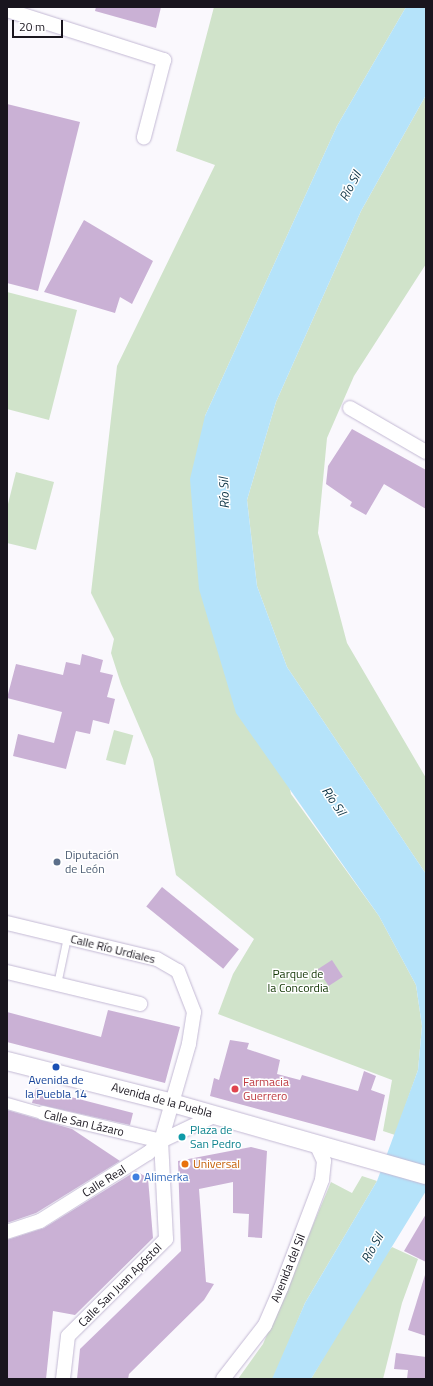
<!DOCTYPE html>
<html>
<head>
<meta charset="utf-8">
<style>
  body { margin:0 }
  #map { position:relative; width:433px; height:1386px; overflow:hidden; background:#faf8fd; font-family:"Titillium Web",sans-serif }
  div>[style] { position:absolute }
  .green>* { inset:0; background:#d0e3ca; transform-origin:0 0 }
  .water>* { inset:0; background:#b5e3fa }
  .building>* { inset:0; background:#cab1d5; transform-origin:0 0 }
  .roads { filter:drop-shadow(0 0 1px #c3b9d4) drop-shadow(0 0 1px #c3b9d4) }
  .service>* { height:7px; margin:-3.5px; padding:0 3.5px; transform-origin:3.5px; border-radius:3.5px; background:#fff }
  .pedestrian>* { height:11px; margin:-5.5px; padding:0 5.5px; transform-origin:5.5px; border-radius:5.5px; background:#fff }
  .minor>* { height:14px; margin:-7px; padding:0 7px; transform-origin:7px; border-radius:7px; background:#fff }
  .tertiary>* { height:18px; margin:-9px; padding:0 9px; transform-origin:9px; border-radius:9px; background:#fff }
  .dots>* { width:11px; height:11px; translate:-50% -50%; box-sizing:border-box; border:2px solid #fff; border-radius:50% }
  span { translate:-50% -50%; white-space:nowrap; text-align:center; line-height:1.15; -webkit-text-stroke:3px #fff; paint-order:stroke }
  .service-label { font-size:12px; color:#4e5e75 }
  .left { translate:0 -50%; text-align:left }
  .street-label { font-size:12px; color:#19151e }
  .park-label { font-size:12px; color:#123604 }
  .transit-label { font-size:12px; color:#164399 }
  .health-label { font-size:12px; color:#be3a42 }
  .culture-label { font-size:12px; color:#0d838f }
  .food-label { font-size:12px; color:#c56008 }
  .shop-label { font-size:12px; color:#366cbe }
  .water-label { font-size:13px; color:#0b3344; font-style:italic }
  .frame { position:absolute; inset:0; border:8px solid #19151e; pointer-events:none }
  .scale { position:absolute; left:12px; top:20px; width:51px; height:18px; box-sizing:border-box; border:2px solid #19151e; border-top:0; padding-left:5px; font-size:12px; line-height:14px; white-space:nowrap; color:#19151e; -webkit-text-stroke:3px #fff; paint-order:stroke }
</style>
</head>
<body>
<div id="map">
  <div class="green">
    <i style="clip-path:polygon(214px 7px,406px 7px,337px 126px,205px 416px,291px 794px,379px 916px,416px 985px,422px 1026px,418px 1070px,395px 1135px,383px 1131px,392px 1080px,218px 1014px,233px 974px,254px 939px,176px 875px,153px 759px,121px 684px,111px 653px,114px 639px,91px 593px,117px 366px,215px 165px,176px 151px)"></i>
    <i style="clip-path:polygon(426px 95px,426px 264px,354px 376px,327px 438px,318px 533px,347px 643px,426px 778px,426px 874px,287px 667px,257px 586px,247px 500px,276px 402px,361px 211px)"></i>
    <i style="clip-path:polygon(7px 292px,77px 310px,49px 420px,7px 409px)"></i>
    <i style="clip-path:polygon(16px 472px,54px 482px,36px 550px,7px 543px,7px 508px)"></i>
    <i style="left:114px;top:730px;width:20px;height:31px;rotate:15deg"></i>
    <i style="clip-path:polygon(362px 1176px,377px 1181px,305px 1303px,275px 1375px,272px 1379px,238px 1379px,263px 1344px,331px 1182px,352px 1193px)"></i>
    <i style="clip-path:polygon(392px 1247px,418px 1259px,402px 1303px,383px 1379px,311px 1379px,377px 1265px)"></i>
  </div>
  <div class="water">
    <i style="clip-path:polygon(406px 7px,426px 7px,426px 95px,361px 211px,276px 402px,247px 500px,257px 586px,287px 667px,426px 874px,426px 1191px,311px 1379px,272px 1379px,305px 1303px,377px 1181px,418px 1070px,422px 1026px,416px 985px,379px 916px,236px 713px,199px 589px,190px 479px,205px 416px,337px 126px)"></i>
  </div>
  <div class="building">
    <i style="clip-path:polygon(96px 7px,161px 7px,156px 28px,95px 11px)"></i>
    <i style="clip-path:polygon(7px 104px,80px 122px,38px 291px,7px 283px)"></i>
    <i style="clip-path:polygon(84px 220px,153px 261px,132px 304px,120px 297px,115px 313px,44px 292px)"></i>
    <i style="clip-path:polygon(352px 429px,426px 470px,426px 509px,384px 484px,366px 515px,350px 506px,352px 502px,326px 484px,328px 466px)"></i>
    <i style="clip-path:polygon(82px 654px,103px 660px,100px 672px,113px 675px,107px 697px,115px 699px,109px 724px,93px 720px,90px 734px,76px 731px,66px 769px,13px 756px,18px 734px,54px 743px,62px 712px,7px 698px,16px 664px,63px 675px,66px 662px,80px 665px)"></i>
    <i style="left:162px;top:887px;width:99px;height:25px;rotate:39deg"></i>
    <i style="left:332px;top:960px;width:20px;height:17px;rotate:57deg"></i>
    <i style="clip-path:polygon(108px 1010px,180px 1027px,165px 1083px,7px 1042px,7px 1012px,101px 1037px)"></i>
    <i style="clip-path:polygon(230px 1040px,249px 1043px,247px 1049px,280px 1060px,277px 1074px,300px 1080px,302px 1075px,358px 1091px,364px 1071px,376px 1076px,371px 1090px,385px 1095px,375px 1141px,210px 1096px,214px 1078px,219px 1080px)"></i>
    <i style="clip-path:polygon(36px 1088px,133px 1113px,130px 1125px,32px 1103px)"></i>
    <i style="clip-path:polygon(7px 1110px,72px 1129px,120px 1161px,36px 1213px,7px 1223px)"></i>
    <i style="clip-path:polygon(251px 1147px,267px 1151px,262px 1238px,248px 1237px,249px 1214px,233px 1213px,233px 1182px,199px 1189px,206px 1282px,214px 1284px,204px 1300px,129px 1374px,128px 1379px,77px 1379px,80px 1349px,181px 1251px,178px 1161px)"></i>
    <i style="clip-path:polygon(136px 1171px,148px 1178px,153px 1238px,75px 1315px,53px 1311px,46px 1379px,7px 1379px,7px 1240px,44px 1228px)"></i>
    <i style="clip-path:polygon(426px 1214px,426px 1262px,404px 1251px)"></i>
    <i style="clip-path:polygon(425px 1275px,426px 1276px,426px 1336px,408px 1330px)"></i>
    <i style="clip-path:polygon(396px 1353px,426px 1357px,426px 1379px,407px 1379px,408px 1370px,394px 1369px)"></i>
  </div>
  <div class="roads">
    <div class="service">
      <i style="left:57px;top:984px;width:48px;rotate:-78deg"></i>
    </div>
    <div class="pedestrian">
      <i style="left:7px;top:1103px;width:37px;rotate:16deg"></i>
    </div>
    <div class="minor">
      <i style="left:7px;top:10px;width:165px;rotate:17.7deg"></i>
      <i style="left:164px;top:60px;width:80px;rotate:104.6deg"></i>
      <i style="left:350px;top:408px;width:88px;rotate:30.1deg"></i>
      <i style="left:7px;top:923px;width:154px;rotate:13.5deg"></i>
      <i style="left:157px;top:959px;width:24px;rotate:30deg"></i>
      <i style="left:178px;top:971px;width:44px;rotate:68.7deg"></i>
      <i style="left:194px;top:1012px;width:32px;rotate:99deg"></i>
      <i style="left:189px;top:1044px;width:101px;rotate:106.1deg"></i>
      <i style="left:161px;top:1141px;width:18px;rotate:137deg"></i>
      <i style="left:148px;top:1153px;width:128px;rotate:147.8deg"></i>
      <i style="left:40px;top:1221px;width:35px;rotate:162deg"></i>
      <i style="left:7px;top:972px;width:137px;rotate:13.5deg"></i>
      <i style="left:43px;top:1113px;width:121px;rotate:13.3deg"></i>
      <i style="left:161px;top:1141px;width:61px;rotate:-25.3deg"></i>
      <i style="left:63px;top:1379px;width:43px;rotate:-83.4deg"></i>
      <i style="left:68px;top:1336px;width:138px;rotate:-44.7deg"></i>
      <i style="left:166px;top:1239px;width:98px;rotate:-92.9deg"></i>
      <i style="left:223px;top:1379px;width:68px;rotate:-52.1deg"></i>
      <i style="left:265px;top:1325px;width:40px;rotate:-66.6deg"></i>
      <i style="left:281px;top:1288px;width:116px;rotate:-69.2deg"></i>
      <i style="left:322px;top:1180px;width:19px;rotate:-84deg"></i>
      <i style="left:324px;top:1161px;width:17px;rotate:-115deg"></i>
    </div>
    <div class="tertiary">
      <i style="left:7px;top:1061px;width:167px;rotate:14.2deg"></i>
      <i style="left:169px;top:1102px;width:267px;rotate:15.9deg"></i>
    </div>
  </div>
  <div class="dots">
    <i style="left:57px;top:862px;background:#5c6f8a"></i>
    <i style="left:56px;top:1067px;background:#1a4fb4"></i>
    <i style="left:235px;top:1089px;background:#e0444e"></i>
    <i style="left:182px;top:1137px;background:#0f9aa8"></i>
    <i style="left:185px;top:1164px;background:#e8710a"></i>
    <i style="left:136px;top:1177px;background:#3f7fe0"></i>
  </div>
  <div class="service-label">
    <span class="left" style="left:65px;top:862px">Diputación<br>de León</span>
  </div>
  <div class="street-label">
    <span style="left:113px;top:949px;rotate:14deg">Calle Río Urdiales</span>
    <span style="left:162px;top:1100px;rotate:15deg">Avenida de la Puebla</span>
    <span style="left:84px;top:1123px;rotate:13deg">Calle San Lázaro</span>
    <span style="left:104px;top:1181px;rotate:-32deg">Calle Real</span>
    <span style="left:288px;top:1268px;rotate:-68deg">Avenida del Sil</span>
    <span style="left:120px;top:1285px;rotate:-45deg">Calle San Juan Apóstol</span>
  </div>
  <div class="park-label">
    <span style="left:298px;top:981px">Parque de<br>la Concordia</span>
  </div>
  <div class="transit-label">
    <span style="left:56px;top:1087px">Avenida de<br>la Puebla 14</span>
  </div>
  <div class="health-label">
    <span class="left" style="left:243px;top:1089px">Farmacia<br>Guerrero</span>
  </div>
  <div class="culture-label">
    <span class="left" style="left:190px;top:1137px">Plaza de<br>San Pedro</span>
  </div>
  <div class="food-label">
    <span class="left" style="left:193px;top:1164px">Universal</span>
  </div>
  <div class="shop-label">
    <span class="left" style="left:144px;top:1177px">Alimerka</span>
  </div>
  <div class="water-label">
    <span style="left:350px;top:186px;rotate:-62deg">Río Sil</span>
    <span style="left:224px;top:493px;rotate:-92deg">Río Sil</span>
    <span style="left:334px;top:801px;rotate:56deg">Río Sil</span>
    <span style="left:372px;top:1248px;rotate:-61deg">Río Sil</span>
  </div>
  <div class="frame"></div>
  <div class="scale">20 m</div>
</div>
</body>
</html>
